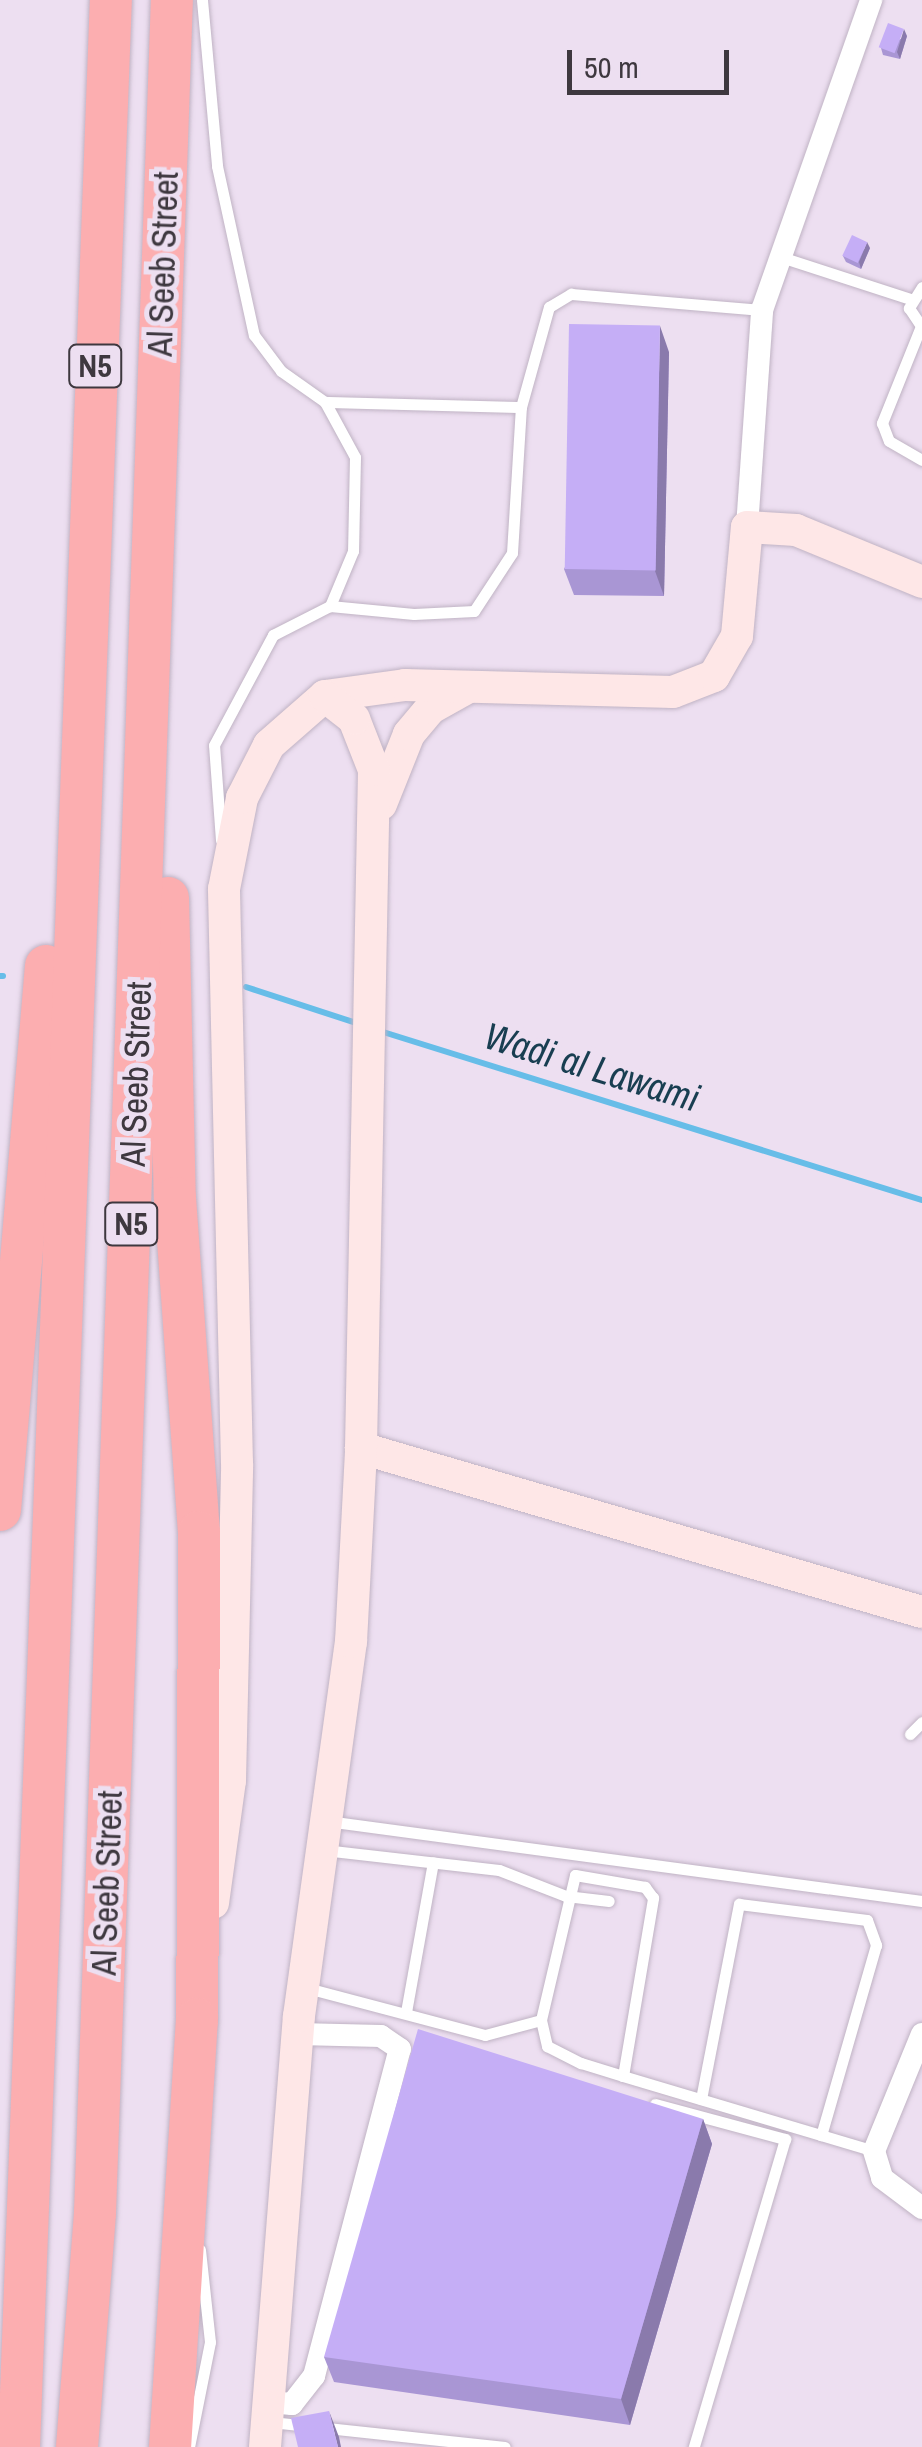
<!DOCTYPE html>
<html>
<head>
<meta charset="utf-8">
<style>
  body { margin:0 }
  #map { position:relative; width:922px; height:2447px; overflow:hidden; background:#eddff1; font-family:"Archivo Narrow",sans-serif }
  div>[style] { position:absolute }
  .stream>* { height:6px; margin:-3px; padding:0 3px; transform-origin:3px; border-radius:3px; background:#67bde8 }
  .roads { filter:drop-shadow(0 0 2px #c0b3c4) drop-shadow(0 0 2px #c0b3c4) }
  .lane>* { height:11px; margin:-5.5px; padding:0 5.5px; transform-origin:5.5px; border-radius:5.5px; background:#fff }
  .street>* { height:22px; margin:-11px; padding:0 11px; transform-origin:11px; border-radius:11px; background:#fff }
  .secondary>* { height:32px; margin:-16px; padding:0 16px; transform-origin:16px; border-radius:16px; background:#fee7e7 }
  .highway>* { height:42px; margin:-21px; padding:0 21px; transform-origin:21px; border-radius:21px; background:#fcaeb0 }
  .wall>* { inset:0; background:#a996d4 }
  .shaded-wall>* { inset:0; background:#8a7aac }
  .building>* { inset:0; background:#c5aef6; transform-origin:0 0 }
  span { translate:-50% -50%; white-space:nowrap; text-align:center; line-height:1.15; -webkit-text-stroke:10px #eddff1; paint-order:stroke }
  .shield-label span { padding:2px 8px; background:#eddff1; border:2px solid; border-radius:8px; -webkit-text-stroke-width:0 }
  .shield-label { font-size:32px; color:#3e383f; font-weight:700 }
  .street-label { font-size:35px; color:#3e383f }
  .water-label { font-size:38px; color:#183e51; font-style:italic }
  .scale { position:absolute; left:567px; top:50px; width:162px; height:45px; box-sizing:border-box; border:5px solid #3e383f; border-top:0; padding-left:12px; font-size:30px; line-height:35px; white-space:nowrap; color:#3e383f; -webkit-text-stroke:8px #eddff1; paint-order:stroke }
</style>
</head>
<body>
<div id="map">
  <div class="stream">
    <i style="left:0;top:976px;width:3px"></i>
    <i style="left:246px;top:987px;width:119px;rotate:18.1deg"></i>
    <i style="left:380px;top:1031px;width:568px;rotate:17.32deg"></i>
  </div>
  <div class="roads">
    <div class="lane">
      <i style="left:202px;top:0;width:167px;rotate:84.8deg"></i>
      <i style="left:217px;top:166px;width:173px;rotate:77.7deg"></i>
      <i style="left:254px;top:335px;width:45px;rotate:53.1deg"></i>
      <i style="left:281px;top:371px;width:54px;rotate:35.2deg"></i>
      <i style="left:325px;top:402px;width:63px;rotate:61.4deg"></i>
      <i style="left:355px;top:457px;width:94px;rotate:91.2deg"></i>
      <i style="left:353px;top:551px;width:60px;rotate:112.7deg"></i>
      <i style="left:781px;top:257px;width:136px;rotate:18deg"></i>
      <i style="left:922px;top:287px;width:25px;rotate:122deg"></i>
      <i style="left:909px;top:308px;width:23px;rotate:56deg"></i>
      <i style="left:921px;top:326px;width:105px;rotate:111.9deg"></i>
      <i style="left:882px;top:423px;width:19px;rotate:69deg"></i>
      <i style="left:889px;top:441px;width:38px;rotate:30deg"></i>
      <i style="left:521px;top:407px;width:104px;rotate:-74.4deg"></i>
      <i style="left:549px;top:307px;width:26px;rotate:-31deg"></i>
      <i style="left:571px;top:294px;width:192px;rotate:4.8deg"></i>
      <i style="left:221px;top:840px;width:95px;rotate:-94.2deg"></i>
      <i style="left:214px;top:745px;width:125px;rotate:-61.8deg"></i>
      <i style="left:273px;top:635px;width:64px;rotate:-27deg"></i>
      <i style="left:330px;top:606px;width:84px;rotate:5.4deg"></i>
      <i style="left:414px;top:614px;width:60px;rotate:-2.9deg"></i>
      <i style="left:474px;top:611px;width:69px;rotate:-56.8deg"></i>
      <i style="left:512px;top:553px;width:146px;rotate:-86.5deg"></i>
      <i style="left:521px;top:407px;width:196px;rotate:-178.5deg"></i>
      <i style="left:910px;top:1734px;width:17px;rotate:-45deg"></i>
      <i style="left:327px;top:1821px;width:600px;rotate:7.66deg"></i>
      <i style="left:324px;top:1850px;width:176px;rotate:6.5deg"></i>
      <i style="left:499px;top:1870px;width:72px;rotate:21.2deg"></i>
      <i style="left:566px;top:1896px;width:43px;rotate:6.6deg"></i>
      <i style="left:307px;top:1988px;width:184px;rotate:14.8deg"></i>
      <i style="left:485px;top:2035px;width:58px;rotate:-15deg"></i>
      <i style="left:406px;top:2012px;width:152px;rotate:-79.8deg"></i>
      <i style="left:623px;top:2076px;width:181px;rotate:-80.4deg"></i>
      <i style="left:653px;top:1898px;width:14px;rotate:-126deg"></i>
      <i style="left:645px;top:1887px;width:71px;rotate:-170.3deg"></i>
      <i style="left:575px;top:1875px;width:149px;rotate:103.2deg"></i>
      <i style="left:541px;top:2020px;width:27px;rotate:77deg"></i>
      <i style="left:547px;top:2046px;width:38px;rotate:27deg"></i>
      <i style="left:581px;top:2063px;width:44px;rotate:17.2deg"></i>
      <i style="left:623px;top:2076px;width:262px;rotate:16.6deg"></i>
      <i style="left:701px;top:2099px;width:199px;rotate:-79deg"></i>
      <i style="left:739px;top:1904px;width:129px;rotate:7.1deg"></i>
      <i style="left:867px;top:1920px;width:27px;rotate:70deg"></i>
      <i style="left:876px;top:1945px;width:198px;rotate:106.1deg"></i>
      <i style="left:655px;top:2104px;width:135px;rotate:15.1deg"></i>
      <i style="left:785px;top:2139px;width:321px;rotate:106.5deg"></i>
      <i style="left:271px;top:2422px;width:235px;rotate:6.1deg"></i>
      <i style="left:189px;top:2447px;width:107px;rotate:-78.7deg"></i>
      <i style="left:210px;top:2342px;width:93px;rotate:-96.2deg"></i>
    </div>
    <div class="street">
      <i style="left:747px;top:527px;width:218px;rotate:-86deg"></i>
      <i style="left:762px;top:310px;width:329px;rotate:-70.6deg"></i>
      <i style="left:922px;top:2034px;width:126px;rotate:112.3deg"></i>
      <i style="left:874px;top:2151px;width:28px;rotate:73deg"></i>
      <i style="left:882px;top:2178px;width:50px;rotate:36.9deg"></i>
      <i style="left:269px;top:2402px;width:23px;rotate:5deg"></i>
      <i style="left:292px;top:2404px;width:36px;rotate:-52deg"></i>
      <i style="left:314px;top:2376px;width:338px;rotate:-75.3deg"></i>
      <i style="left:400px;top:2049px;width:23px;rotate:-146deg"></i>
      <i style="left:381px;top:2036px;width:83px;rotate:-178.6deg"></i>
    </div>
    <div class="secondary">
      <i style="left:381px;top:804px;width:75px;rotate:-68.2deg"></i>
      <i style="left:409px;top:734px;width:34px;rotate:-50deg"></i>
      <i style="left:431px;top:708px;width:41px;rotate:-29.1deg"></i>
      <i style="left:361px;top:1448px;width:584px;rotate:16.3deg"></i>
      <i style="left:213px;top:1903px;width:123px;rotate:-82.1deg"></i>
      <i style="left:230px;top:1781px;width:317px;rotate:-88.7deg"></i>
      <i style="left:237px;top:1464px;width:575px;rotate:-91.3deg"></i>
      <i style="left:224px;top:889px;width:93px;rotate:-78.8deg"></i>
      <i style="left:242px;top:798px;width:59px;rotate:-63deg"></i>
      <i style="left:269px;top:745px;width:74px;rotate:-41.2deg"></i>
      <i style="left:325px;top:696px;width:81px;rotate:-7.8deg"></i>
      <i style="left:405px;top:685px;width:268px;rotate:1.5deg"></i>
      <i style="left:673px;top:692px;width:44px;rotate:-21.3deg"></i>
      <i style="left:714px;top:676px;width:46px;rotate:-60.1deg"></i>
      <i style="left:737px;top:636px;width:109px;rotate:-84.8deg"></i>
      <i style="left:747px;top:527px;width:49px;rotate:3.5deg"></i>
      <i style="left:796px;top:530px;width:136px;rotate:22.4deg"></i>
      <i style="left:265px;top:2447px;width:432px;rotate:-85.5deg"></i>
      <i style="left:299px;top:2016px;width:378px;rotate:-82.1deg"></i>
      <i style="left:351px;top:1642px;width:194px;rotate:-87deg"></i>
      <i style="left:361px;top:1448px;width:678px;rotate:-88.9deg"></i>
      <i style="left:374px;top:770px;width:55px;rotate:-111.4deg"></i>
      <i style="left:354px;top:719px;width:37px;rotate:-142deg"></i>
    </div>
    <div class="highway">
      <i style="left:168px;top:898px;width:300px;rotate:88.7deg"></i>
      <i style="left:175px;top:1198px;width:335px;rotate:85.9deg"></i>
      <i style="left:199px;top:1532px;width:487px;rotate:90.2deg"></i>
      <i style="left:197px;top:2019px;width:429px;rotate:93.6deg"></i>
      <i style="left:0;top:1510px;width:546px;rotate:-85.17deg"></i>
      <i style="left:19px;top:2447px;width:2449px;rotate:-87.85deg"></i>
      <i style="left:77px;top:2447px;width:235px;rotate:-85.6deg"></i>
      <i style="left:95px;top:2213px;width:2214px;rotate:-88.01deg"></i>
    </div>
  </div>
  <div class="wall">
    <i style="clip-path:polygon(907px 36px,900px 59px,883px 55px,881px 48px)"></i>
    <i style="clip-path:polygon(870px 248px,861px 269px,846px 262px,843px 256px)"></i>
    <i style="clip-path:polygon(669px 352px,664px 596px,574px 595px,564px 569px)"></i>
    <i style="clip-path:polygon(703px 2119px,712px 2144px,630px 2425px,334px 2382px,324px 2357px)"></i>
  </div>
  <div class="shaded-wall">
    <i style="clip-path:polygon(904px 29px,907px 36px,900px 59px,897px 52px)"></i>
    <i style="clip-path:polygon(867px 242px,870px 248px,861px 269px,859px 262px)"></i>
    <i style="clip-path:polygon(660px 326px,669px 352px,664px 596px,655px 571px)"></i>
    <i style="clip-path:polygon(703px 2119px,712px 2144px,630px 2425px,621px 2399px)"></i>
    <i style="clip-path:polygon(329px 2411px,339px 2437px,341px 2447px,338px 2447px)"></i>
  </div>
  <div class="building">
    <i style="left:888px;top:23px;width:17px;height:26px;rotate:21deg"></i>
    <i style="left:852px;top:235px;width:17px;height:23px;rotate:25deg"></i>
    <i style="left:569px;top:324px;width:91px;height:245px;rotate:1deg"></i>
    <i style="clip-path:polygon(418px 2029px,703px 2119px,621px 2399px,324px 2357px)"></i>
    <i style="clip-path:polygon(329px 2411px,338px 2447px,298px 2447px,291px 2418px)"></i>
  </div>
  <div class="shield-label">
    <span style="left:95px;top:366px">N5</span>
    <span style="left:131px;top:1224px">N5</span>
  </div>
  <div class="street-label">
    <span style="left:163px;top:264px;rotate:-88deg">Al Seeb Street</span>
    <span style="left:136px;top:1074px;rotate:-88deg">Al Seeb Street</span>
    <span style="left:107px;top:1883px;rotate:-88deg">Al Seeb Street</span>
  </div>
  <div class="water-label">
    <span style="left:592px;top:1067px;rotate:17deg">Wadi al Lawami</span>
  </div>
  <div class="scale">50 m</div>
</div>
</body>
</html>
